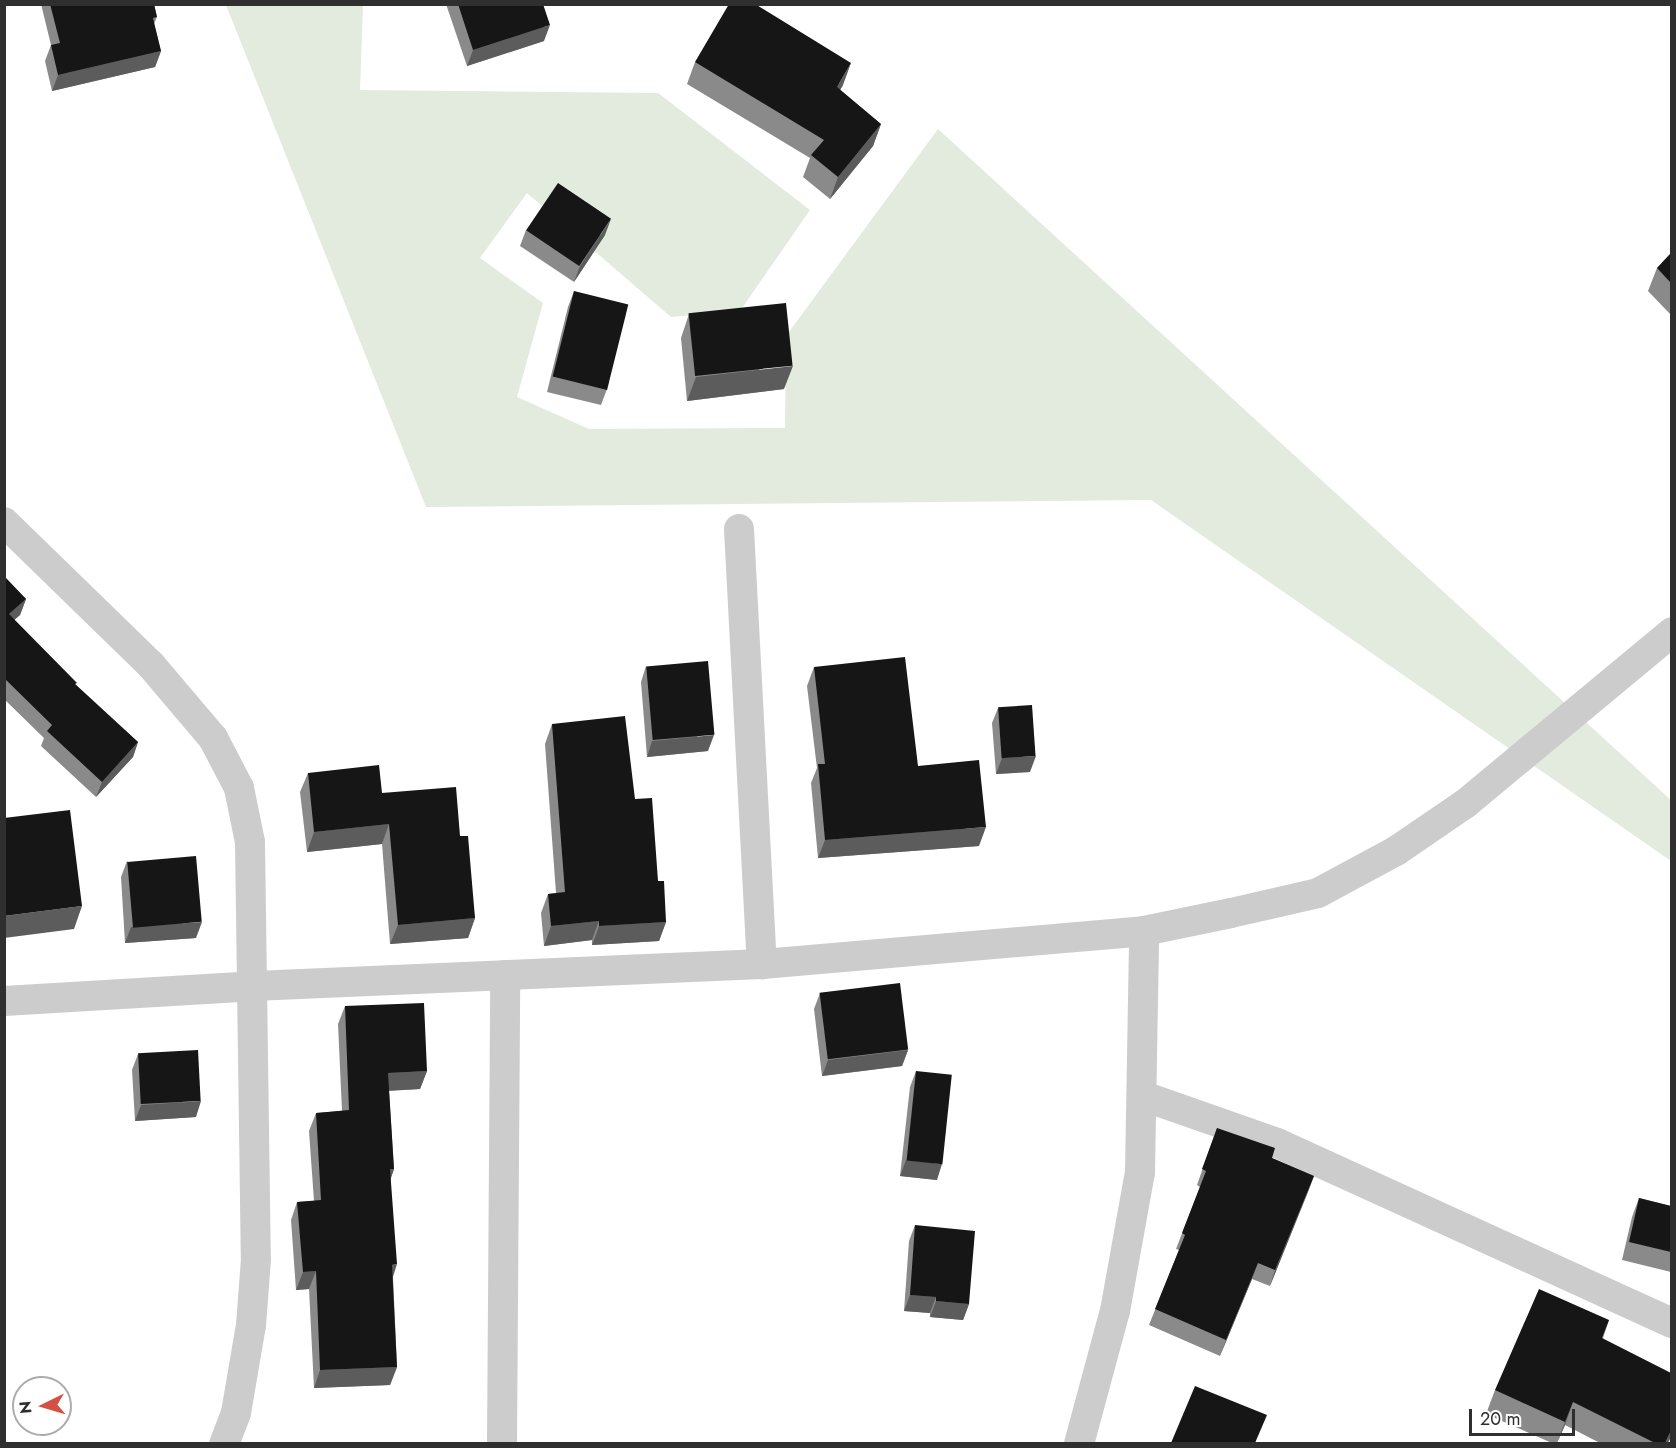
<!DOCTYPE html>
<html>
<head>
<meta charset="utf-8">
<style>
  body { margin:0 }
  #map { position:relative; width:1676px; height:1448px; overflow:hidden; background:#fff; font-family:Jost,sans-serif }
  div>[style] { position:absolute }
  .green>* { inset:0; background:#e3ebdf }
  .minor>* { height:30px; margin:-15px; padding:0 15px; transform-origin:15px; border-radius:15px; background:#ccc }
  .wall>* { inset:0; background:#8a8a8a }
  .shaded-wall>* { inset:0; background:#5c5c5c }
  .building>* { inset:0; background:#161616; transform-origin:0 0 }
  span { translate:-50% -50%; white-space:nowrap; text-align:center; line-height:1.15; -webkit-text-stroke:6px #fff; paint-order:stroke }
  .frame { position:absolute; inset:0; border:6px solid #2f2f2f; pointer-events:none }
  .north { position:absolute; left:12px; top:1376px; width:60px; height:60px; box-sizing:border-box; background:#fff; border:2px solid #acacac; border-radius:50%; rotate:265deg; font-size:16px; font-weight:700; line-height:24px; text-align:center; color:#2f2f2f }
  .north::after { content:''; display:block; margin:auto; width:21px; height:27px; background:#d44f44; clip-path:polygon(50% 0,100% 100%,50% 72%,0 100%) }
  .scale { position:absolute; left:1469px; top:1409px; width:106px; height:27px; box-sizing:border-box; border:3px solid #2f2f2f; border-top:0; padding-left:8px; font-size:18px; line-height:21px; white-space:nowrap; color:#2f2f2f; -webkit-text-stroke:4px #fff; paint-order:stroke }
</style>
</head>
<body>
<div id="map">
  <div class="green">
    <i style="clip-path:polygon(226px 5px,363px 5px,360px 90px,658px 93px,810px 210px,740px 311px,671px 317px,527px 193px,480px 258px,543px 303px,517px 397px,589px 429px,785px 428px,786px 336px,938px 129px,1671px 800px,1671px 861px,1151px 500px,426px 507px)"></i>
  </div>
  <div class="minor">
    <i style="left:4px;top:522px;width:205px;rotate:44.2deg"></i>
    <i style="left:151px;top:665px;width:96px;rotate:49.7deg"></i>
    <i style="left:213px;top:738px;width:56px;rotate:62.5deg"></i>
    <i style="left:239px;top:788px;width:55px;rotate:78.5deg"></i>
    <i style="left:250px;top:842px;width:417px;rotate:89.2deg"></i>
    <i style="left:256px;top:1259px;width:66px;rotate:94.3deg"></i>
    <i style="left:251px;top:1325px;width:89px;rotate:99.7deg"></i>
    <i style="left:236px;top:1413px;width:33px;rotate:111deg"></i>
    <i style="left:739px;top:529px;width:436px;rotate:87deg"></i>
    <i style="left:4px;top:1001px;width:249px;rotate:-3.4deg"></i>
    <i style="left:253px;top:986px;width:509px;rotate:-2.47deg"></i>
    <i style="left:762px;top:964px;width:383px;rotate:-4.9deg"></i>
    <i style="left:1144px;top:931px;width:89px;rotate:-11.7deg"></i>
    <i style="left:1231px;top:913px;width:89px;rotate:-12.9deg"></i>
    <i style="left:1318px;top:893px;width:89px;rotate:-28.3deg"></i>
    <i style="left:1396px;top:851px;width:83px;rotate:-34.3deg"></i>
    <i style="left:1465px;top:804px;width:269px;rotate:-39.7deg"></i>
    <i style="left:1143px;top:1096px;width:142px;rotate:19.3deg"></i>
    <i style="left:1277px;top:1143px;width:434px;rotate:24.5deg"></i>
    <i style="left:502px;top:1444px;width:469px;rotate:-89.6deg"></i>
    <i style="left:1079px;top:1444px;width:138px;rotate:-74.9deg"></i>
    <i style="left:1115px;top:1311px;width:141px;rotate:-79.8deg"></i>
    <i style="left:1140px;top:1172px;width:241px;rotate:-89deg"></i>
  </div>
  <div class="wall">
    <i style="clip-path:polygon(41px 4px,154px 4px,157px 17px,154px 24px,161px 51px,155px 67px,52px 91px,45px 61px,51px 45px)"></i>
    <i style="clip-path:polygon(446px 4px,543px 4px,544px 41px,467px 66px)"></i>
    <i style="clip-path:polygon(695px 62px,843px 85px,840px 90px,881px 124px,873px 146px,830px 199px,803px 177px,810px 158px,687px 84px)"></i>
    <i style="clip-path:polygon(526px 230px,605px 235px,574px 282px,520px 246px)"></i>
    <i style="clip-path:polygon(1671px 253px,1671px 315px,1648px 291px,1657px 268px)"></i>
    <i style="clip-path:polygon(574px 291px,607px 389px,601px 405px,547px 392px,568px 307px)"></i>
    <i style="clip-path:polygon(689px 314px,784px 389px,687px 401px,681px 338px)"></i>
    <i style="clip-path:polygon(4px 576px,26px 599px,20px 615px,14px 620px,76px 685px,138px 742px,133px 757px,96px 797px,41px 746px,44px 738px,4px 699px)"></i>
    <i style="clip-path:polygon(646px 666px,708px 751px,647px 757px,641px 682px)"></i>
    <i style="clip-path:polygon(814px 667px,918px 766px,979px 846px,818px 858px,811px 783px,817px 768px,807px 686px)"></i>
    <i style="clip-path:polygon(998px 708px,1030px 772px,996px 774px,992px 723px)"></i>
    <i style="clip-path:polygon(552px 724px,635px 799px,658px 881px,666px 922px,659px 941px,592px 945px,592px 940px,544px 946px,541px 913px,548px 894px,556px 893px,545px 744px)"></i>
    <i style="clip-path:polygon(308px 773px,382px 793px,460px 836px,475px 918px,468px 938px,390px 944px,382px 844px,307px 852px,300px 792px)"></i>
    <i style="clip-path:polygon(127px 861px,196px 938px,125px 943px,121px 877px)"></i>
    <i style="clip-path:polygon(820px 993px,908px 1050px,902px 1066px,822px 1076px,814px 1009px)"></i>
    <i style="clip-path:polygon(345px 1006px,427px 1071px,420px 1089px,389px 1091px,394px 1169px,390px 1179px,393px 1276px,397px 1367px,390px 1385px,314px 1388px,309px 1289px,296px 1290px,291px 1220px,297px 1202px,314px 1201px,309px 1131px,316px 1113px,342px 1111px,338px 1024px)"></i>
    <i style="clip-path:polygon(138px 1054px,196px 1117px,135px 1121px,132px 1070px)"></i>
    <i style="clip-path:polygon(916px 1071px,937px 1180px,900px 1176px,910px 1087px)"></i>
    <i style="clip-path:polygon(1217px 1128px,1272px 1158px,1314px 1176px,1270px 1286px,1252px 1279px,1220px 1356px,1149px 1325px,1179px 1250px,1176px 1249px,1200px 1187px,1197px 1185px)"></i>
    <i style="clip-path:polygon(1639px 1198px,1671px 1206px,1671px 1272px,1622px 1260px,1632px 1217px)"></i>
    <i style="clip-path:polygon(915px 1225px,969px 1304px,963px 1320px,930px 1317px,930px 1313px,904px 1311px,909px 1241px)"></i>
    <i style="clip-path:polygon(1609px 1320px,1603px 1338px,1668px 1443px,1600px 1443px,1565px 1425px,1557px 1443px,1552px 1443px,1486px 1414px,1495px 1390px)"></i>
  </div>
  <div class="shaded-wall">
    <i style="clip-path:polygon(550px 25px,544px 41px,467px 66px,473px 50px)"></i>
    <i style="clip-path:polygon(161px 51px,155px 67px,52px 91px,58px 75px)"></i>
    <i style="clip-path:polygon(851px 63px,843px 85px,829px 109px,837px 87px)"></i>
    <i style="clip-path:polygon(881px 124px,873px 146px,830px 199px,838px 177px)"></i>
    <i style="clip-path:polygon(611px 219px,605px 235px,574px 282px,580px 266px)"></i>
    <i style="clip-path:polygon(793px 366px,784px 389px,687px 401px,696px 377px)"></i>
    <i style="clip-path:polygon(26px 599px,20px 615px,4px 629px,9px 614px)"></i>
    <i style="clip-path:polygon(714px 735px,708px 751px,647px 757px,652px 741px)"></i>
    <i style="clip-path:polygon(138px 742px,133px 757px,96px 797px,102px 782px)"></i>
    <i style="clip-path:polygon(1036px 756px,1030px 772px,996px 774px,1002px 758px)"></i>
    <i style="clip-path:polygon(389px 824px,382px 844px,307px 852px,314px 832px)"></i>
    <i style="clip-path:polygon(986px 827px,979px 846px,818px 858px,825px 840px)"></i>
    <i style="clip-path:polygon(82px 906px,74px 929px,4px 938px,4px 916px)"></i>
    <i style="clip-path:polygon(475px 918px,468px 938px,390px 944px,398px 925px)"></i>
    <i style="clip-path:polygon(599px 921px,592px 940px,544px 946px,551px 926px)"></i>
    <i style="clip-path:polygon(202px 922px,196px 938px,125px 943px,131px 927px)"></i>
    <i style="clip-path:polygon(666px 922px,659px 941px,592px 945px,599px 926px)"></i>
    <i style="clip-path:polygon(908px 1050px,902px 1066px,822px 1076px,828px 1060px)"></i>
    <i style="clip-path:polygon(427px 1071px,420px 1089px,381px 1091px,388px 1073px)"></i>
    <i style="clip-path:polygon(201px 1101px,196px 1117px,135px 1121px,141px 1105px)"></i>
    <i style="clip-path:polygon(906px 1160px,942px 1164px,937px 1180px,900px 1176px)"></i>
    <i style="clip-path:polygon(390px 1169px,394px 1169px,388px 1187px)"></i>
    <i style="clip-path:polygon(1314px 1176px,1308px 1192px,1270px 1286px,1275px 1270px)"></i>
    <i style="clip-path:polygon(1258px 1263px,1252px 1279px,1220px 1356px,1226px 1340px)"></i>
    <i style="clip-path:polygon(397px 1264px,391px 1283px,392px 1265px)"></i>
    <i style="clip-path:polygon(316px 1271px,309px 1289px,296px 1290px,303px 1272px)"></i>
    <i style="clip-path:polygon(910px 1295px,936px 1297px,930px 1313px,904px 1311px)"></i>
    <i style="clip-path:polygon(936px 1301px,969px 1304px,963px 1320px,930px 1317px)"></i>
    <i style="clip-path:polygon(397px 1367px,390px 1385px,314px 1388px,320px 1370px)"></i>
    <i style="clip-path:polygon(1573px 1402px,1565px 1425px,1557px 1443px,1565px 1422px)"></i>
    <i style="clip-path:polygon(1671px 1431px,1671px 1437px,1668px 1443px,1665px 1443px)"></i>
  </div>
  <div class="building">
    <i style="clip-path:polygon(50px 4px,154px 4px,157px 17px,153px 18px,161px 51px,58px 75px,51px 45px,60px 43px)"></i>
    <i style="clip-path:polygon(458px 4px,543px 4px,550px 25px,473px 50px)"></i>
    <i style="clip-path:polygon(729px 4px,755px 4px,851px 63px,837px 87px,881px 124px,838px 177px,811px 155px,824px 140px,695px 62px)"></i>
    <i style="left:558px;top:183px;width:64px;height:57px;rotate:34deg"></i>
    <i style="clip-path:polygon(1671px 253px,1671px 283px,1657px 268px)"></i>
    <i style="left:574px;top:291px;width:56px;height:88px;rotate:14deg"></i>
    <i style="left:786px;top:303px;width:63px;height:98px;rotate:84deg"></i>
    <i style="clip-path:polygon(4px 576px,26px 599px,9px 614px,77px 683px,75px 684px,138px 742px,102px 782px,47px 731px,52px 725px,4px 678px)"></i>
    <i style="clip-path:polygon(905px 657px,918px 766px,979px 760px,986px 827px,825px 840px,818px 764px,825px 764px,814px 667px)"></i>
    <i style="left:708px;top:661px;width:74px;height:62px;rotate:85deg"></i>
    <i style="left:1032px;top:705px;width:51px;height:34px;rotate:86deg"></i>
    <i style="clip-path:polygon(625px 716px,635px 799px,652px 798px,658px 881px,664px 881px,666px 922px,599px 926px,599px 921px,551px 926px,548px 894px,565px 892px,552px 724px)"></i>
    <i style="clip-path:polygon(379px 765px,382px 793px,456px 787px,460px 836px,468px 836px,475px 918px,398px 925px,389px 824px,314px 832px,308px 773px)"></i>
    <i style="clip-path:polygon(70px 810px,82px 906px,4px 916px,4px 818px)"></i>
    <i style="left:196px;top:856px;width:66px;height:69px;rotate:85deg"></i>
    <i style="left:900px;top:983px;width:67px;height:81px;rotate:83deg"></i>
    <i style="clip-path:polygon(424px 1003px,427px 1071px,388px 1073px,394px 1169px,390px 1169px,397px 1264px,392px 1265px,397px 1367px,320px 1370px,316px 1271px,303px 1272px,297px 1202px,321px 1200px,316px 1113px,349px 1110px,345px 1006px)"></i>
    <i style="left:198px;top:1050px;width:51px;height:60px;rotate:87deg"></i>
    <i style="left:916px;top:1071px;width:36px;height:90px;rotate:6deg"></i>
    <i style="clip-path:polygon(1217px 1128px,1275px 1148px,1272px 1158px,1314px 1176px,1275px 1270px,1258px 1263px,1226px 1340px,1155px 1309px,1185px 1235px,1182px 1233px,1206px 1171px,1202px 1169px)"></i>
    <i style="clip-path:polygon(1639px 1198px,1671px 1206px,1671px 1252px,1629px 1242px)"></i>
    <i style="clip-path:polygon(915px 1225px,975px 1231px,969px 1304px,936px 1301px,936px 1297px,910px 1295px)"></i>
    <i style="clip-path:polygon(1539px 1289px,1609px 1320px,1602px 1338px,1671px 1373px,1671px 1431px,1665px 1443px,1655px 1443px,1573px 1402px,1565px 1422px,1495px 1390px)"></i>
    <i style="clip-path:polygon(1195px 1386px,1267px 1415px,1255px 1443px,1171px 1443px)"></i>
  </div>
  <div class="frame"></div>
  <div class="north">N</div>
  <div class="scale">20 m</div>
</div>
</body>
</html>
